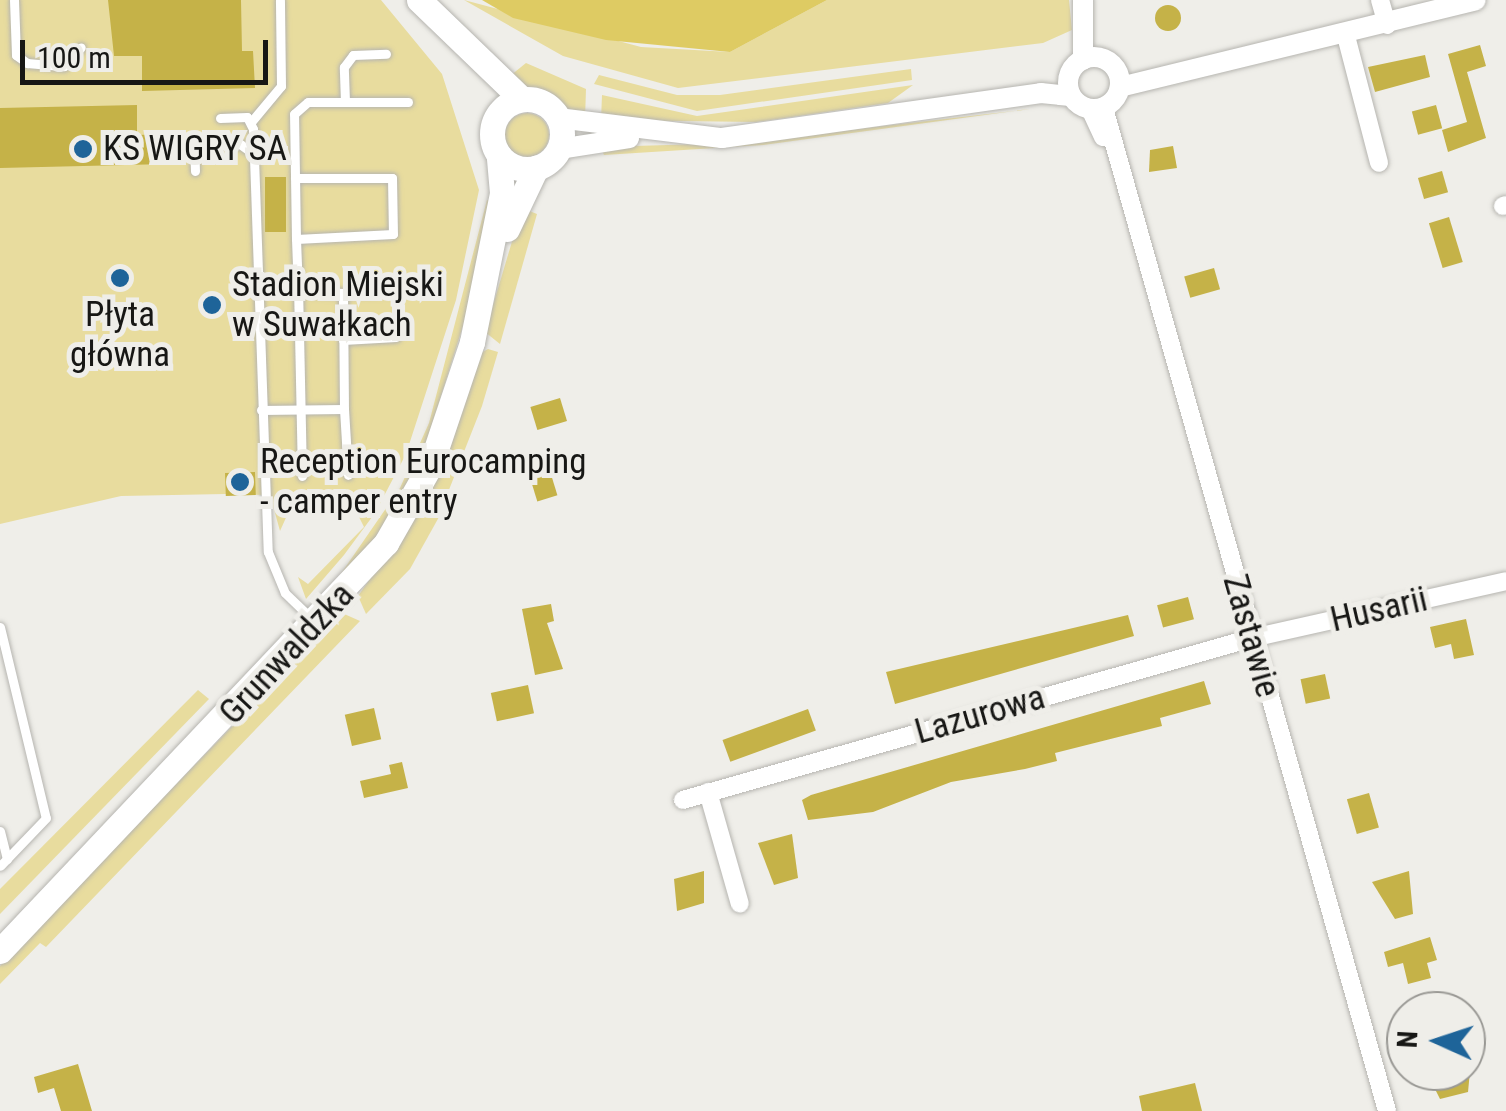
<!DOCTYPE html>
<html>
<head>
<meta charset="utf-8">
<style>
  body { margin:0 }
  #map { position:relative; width:1506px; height:1111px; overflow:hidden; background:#efeee9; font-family:"Roboto Condensed",sans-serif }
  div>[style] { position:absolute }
  .green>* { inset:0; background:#e8dc9e }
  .round { border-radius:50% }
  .water>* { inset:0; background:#decb63 }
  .building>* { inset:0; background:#c5b248; transform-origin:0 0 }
  .roads { filter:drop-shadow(0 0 2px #b6b5b0) drop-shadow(0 0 2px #b6b5b0) }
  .service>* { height:9px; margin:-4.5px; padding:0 4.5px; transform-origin:4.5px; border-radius:4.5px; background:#fff }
  .minor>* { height:18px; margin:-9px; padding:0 9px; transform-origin:9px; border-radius:9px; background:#fff }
  .tertiary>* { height:20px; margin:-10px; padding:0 10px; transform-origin:10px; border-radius:10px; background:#fff }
  .tertiary>.ring { margin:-10px; padding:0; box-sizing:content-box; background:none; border:20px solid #fff; border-radius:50% }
  .secondary>* { height:25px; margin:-12.5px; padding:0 12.5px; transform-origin:12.5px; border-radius:12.5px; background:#fff }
  .secondary>.ring { margin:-12.5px; padding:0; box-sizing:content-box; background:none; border:25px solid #fff; border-radius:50% }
  .dots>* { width:28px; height:28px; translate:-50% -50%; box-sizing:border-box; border:5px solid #efeee9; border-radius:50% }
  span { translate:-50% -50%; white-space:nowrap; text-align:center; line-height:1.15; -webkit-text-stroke:10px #efeee9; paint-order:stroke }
  .poi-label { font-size:35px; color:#171715 }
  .left { translate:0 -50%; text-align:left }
  .street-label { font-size:35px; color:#171715 }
  .north { position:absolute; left:1386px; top:991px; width:100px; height:100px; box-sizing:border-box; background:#efeee9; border:2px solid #999894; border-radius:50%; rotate:273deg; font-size:28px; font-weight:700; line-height:40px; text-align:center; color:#171715 }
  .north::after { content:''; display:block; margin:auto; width:35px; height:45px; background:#1e6499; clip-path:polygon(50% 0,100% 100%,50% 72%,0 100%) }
  .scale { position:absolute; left:20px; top:40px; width:248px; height:45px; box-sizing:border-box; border:5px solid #171715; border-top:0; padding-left:12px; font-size:30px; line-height:35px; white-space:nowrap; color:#171715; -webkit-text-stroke:8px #efeee9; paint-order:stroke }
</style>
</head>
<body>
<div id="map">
  <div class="green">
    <i style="clip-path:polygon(0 0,381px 0,442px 74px,479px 190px,456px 300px,406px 454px,375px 513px,344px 555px,306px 599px,298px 577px,308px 584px,364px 527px,351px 501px,331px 514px,310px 500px,289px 511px,280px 531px,270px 495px,225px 494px,121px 496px,0 524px)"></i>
    <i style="clip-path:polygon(464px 0,641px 47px,730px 52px,827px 0,1069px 0,1072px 30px,1043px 43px,678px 88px,563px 56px)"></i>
    <i style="clip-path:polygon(526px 63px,586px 89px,585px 119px,506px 79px)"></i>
    <i style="clip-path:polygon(911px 69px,912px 80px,697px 111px,594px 84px,599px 75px,677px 95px,720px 95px)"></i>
    <i style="clip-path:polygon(913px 85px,888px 103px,756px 122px,601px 120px,602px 95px,697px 116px)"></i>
    <i style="clip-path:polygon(1030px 109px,763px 145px,604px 155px,600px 147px,736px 143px)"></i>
    <i class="round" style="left:505px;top:113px;width:44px;height:44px"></i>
    <i style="clip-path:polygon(487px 200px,493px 202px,476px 284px,421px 460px,366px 553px,340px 575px,400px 488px,429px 423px)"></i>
    <i style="clip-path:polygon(522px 208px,537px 214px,500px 344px,485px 332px)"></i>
    <i style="clip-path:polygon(488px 349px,498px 352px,482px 406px,443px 505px,430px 490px,479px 354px)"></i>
    <i style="clip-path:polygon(419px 510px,439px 517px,410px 569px,366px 614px,358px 596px)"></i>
    <i style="clip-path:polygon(342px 613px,360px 621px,46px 947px,40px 943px,0 984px,0 966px)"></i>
    <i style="clip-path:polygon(198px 690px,209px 699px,0 914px,0 889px)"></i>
  </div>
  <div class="water">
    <i style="clip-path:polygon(482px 0,827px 0,730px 52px,606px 40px,513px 18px)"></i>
  </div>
  <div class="building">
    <i style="clip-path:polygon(108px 0,241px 0,242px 51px,253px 51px,255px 88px,142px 91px,142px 56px,114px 56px)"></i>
    <i class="round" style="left:1155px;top:5px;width:26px;height:26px"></i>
    <i style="clip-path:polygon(1480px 45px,1486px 66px,1467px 72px,1486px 138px,1448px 152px,1442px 130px,1467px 122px,1448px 54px)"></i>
    <i style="clip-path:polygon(1425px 55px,1430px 77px,1375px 92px,1368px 67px)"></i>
    <i style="clip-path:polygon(137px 105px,137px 135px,167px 134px,167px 164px,0 168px,0 108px)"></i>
    <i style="left:1436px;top:105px;width:24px;height:25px;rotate:75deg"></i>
    <i style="clip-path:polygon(1173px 146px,1177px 168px,1149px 172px,1150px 150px)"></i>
    <i style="left:1442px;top:171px;width:22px;height:25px;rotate:74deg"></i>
    <i style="left:265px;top:177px;width:21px;height:55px"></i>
    <i style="left:1449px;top:217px;width:47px;height:21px;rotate:73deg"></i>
    <i style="left:1214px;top:268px;width:22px;height:31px;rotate:74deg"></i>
    <i style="left:560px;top:398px;width:24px;height:31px;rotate:73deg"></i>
    <i style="left:546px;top:458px;width:39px;height:21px;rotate:73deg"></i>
    <i style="left:255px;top:472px;width:23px;height:30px;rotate:88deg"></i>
    <i style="left:1188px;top:597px;width:23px;height:32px;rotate:75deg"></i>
    <i style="clip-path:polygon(551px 604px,554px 621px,547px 623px,563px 669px,535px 675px,522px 609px)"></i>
    <i style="clip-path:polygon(1128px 615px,1134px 636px,895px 704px,886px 672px)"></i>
    <i style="clip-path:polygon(1466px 619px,1474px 655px,1454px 659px,1451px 644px,1435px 648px,1430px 627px)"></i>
    <i style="left:1325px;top:674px;width:25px;height:25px;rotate:78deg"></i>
    <i style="clip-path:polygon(1204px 681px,1211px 704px,1160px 718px,1162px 726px,1055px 753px,1057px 761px,1025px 769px,951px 782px,873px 812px,808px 820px,802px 800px,811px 795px)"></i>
    <i style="left:528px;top:685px;width:29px;height:38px;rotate:78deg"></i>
    <i style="left:374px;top:708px;width:32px;height:30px;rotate:77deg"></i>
    <i style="left:808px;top:709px;width:23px;height:91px;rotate:70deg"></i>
    <i style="clip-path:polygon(402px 762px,408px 788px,364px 798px,360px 781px,391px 774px,389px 765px)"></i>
    <i style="left:1369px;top:793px;width:36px;height:23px;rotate:74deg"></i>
    <i style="clip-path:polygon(792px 834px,798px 878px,774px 885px,758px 843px)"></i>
    <i style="clip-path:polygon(704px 871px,704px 903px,677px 911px,674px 879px)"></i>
    <i style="clip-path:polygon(1409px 871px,1413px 914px,1395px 919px,1372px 882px)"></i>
    <i style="clip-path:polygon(1430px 937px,1437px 960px,1427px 963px,1431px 978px,1408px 984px,1403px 963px,1388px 967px,1384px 952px)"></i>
    <i style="clip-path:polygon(78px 1064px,92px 1111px,61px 1111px,54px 1088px,38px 1093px,34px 1077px)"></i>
    <i style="clip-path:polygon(1426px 1071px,1470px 1071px,1468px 1092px,1440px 1099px)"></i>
    <i style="clip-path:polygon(1195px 1083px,1202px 1111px,1142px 1111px,1139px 1096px)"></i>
  </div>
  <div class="roads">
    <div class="service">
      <i style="left:14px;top:0;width:55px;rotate:87.9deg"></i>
      <i style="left:16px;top:55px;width:14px;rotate:36deg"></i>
      <i style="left:27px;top:63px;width:37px;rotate:5deg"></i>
      <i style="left:64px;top:66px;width:25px;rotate:-48deg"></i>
      <i style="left:345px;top:102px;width:35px;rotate:-92deg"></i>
      <i style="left:344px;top:67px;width:15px;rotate:-53deg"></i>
      <i style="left:353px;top:55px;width:33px;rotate:-2deg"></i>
      <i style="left:220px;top:118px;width:27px;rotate:-2deg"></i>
      <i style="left:247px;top:117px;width:13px;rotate:63deg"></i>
      <i style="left:253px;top:129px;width:423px;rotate:88deg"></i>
      <i style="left:268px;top:552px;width:44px;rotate:67.5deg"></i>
      <i style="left:285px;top:593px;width:37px;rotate:44deg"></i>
      <i style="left:251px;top:122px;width:47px;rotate:-50.2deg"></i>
      <i style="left:281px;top:86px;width:86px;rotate:-90.7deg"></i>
      <i style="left:195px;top:171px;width:27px;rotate:-92deg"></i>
      <i style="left:194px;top:144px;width:46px"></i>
      <i style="left:240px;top:144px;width:17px;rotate:36deg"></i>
      <i style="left:295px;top:178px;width:97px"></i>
      <i style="left:392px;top:178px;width:56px;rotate:89deg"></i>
      <i style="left:393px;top:234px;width:97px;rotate:177deg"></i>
      <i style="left:296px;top:239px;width:52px;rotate:87.8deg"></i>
      <i style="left:296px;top:239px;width:125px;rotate:-90.9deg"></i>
      <i style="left:294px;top:114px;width:18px;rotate:-41deg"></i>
      <i style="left:308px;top:102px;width:100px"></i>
      <i style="left:343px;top:340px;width:53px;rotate:-3.2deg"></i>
      <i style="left:344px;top:409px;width:66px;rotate:86.5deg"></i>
      <i style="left:261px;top:410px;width:83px;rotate:-0.7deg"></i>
      <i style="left:344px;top:409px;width:116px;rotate:-90.5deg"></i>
      <i style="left:343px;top:293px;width:64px;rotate:-2.7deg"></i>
      <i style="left:302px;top:476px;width:185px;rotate:-91.2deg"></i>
      <i style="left:298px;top:291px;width:45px;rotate:2.5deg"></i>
      <i style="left:0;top:627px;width:196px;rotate:76.5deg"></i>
      <i style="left:46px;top:818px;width:66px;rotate:133.8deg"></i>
      <i style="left:0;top:831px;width:29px;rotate:76deg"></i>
    </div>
    <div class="minor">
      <i style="left:1380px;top:0;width:26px;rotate:74deg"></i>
      <i style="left:1346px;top:36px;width:131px;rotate:75.4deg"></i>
      <i style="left:1104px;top:108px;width:1042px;rotate:74.24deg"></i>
      <i style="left:1090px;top:109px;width:31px;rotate:65deg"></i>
      <i style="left:1503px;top:206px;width:3px;rotate:-18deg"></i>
      <i style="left:708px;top:792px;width:116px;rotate:74.1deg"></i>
      <i style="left:683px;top:800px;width:592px;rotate:-15.89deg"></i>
      <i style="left:1252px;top:638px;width:260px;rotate:-12.6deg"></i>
    </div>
    <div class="tertiary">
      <i class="ring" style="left:1068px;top:57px;width:32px;height:32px"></i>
      <i style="left:1083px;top:60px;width:60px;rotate:-90deg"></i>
      <i style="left:1120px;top:87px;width:366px;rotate:-13.7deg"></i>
      <i style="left:558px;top:118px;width:165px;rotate:7deg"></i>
      <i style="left:722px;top:138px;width:322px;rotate:-8deg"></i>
      <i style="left:1041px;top:93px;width:30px;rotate:6deg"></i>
      <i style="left:559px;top:149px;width:71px;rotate:-8.9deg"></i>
    </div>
    <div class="secondary">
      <i style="left:419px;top:0;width:143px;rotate:43.9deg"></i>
      <i class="ring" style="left:492px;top:99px;width:45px;height:45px"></i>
      <i style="left:507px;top:229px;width:68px;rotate:-64.6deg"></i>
      <i style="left:0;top:951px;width:562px;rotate:-46.59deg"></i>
      <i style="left:386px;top:543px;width:91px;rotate:-60.3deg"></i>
      <i style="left:431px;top:464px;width:129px;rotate:-71.4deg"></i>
      <i style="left:472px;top:342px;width:152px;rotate:-78.6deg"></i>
      <i style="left:502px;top:193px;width:38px;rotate:-95deg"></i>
    </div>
  </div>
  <div class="dots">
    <i style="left:83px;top:149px;background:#1e6499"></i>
    <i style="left:120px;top:278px;background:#1e6499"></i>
    <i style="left:212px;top:305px;background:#1e6499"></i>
    <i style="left:240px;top:482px;background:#1e6499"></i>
  </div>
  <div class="poi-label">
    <span class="left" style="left:103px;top:149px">KS WIGRY SA</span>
    <span class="left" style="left:232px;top:305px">Stadion Miejski<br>w Suwałkach</span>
    <span style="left:120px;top:335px">Płyta<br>główna</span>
    <span class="left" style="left:260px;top:482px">Reception Eurocamping<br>- camper entry</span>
  </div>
  <div class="street-label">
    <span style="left:1379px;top:610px;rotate:-13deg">Husarii</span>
    <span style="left:1251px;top:636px;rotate:74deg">Zastawie</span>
    <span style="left:287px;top:654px;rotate:-47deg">Grunwaldzka</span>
    <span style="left:980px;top:715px;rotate:-16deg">Lazurowa</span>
  </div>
  <div class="north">N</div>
  <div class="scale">100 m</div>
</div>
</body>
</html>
